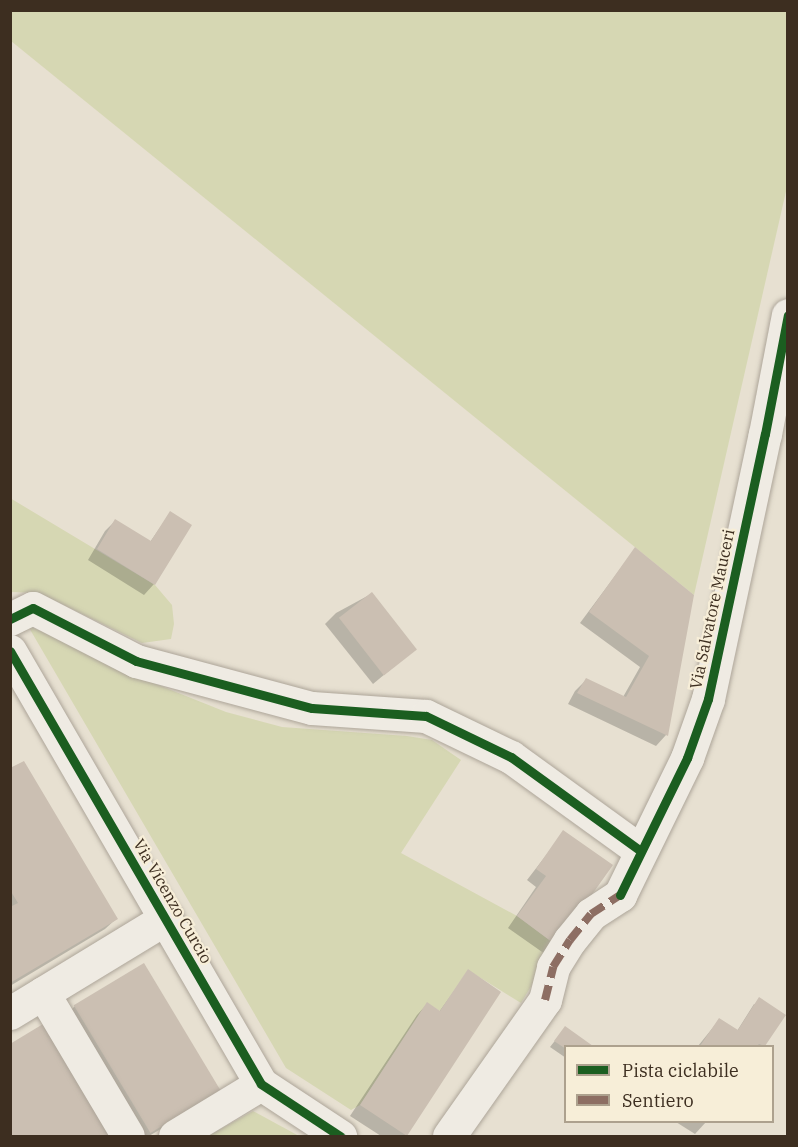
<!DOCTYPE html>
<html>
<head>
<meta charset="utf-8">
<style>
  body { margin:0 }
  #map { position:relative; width:798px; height:1147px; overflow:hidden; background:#e7e0d1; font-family:"IBM Plex Serif",serif }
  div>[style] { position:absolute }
  .green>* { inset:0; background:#d6d7b3 }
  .shadow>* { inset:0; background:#0003 }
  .building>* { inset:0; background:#cbbfb2; transform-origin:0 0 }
  .roads { filter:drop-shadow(0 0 2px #ada599) drop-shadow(0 0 2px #ada599) }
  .street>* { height:33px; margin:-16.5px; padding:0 16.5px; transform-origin:16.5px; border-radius:16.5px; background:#efebe3 }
  .quiet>* { height:8px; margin-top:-4px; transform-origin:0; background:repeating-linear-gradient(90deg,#8d6e63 0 15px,transparent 0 23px) }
  .cycleway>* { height:9px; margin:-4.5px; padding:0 4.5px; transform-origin:4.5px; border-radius:4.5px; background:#1b5e20 }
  span { translate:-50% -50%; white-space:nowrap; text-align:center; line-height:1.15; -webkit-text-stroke:4.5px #f7eed8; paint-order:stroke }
  .street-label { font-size:16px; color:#3d2e20 }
  .frame { position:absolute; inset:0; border:12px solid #3d2e20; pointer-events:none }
  .legend { position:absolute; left:564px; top:1045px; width:210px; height:78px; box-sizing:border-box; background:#f7eed8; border:2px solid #ada18e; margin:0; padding:8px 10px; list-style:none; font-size:18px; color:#3d2e20 }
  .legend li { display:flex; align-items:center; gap:12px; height:30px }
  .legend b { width:30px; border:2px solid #ada18e }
</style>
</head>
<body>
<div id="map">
  <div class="green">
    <i style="clip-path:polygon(10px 11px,787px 11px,787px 187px,694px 595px,11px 41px)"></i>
    <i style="clip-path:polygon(10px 498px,155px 585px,172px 605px,174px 624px,171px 639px,142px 643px,39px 593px,11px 592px)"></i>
    <i style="clip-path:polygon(28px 626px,61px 639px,151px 682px,226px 712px,282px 727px,407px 736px,432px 740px,461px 760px,401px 853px,517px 916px,556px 945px,521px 1003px,468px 970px,440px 1011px,427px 1003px,360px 1105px,351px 1110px,286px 1068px)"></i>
    <i style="clip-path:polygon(253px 1111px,299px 1136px,208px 1136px)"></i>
  </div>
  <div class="shadow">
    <i style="clip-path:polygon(170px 513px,154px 584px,144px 595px,88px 560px,105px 531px,115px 521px,150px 542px)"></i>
    <i style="clip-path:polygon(635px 549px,692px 596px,666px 735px,656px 746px,568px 704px,575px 691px,586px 680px,623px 697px,640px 667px,580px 623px)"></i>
    <i style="clip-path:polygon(371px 594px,415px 649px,373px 684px,325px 624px,336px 613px)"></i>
    <i style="clip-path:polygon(10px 770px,116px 919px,105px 929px,10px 986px)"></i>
    <i style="clip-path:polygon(564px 832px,555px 944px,545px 954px,508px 928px,536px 887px,527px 880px)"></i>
    <i style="clip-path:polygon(144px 965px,208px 1101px,149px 1136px,135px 1136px,64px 1017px,75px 1006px)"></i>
    <i style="clip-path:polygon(468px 971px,405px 1135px,381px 1136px,350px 1116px,417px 1015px,427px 1004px,439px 1012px)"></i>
    <i style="clip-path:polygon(754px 1004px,784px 1015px,763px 1046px,698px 1046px,719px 1020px,737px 1031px)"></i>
    <i style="clip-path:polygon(43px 1026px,108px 1136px,10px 1136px,10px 1046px)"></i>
    <i style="clip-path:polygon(565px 1028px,590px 1046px,566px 1046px,566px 1058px,550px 1047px)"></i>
    <i style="clip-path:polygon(676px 1122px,706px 1122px,695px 1134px)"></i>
  </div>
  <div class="building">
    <i style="clip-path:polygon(170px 511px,192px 525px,155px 585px,97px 549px,115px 519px,151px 541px)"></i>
    <i style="clip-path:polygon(635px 547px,694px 595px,668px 736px,577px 693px,586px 678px,626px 697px,649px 656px,589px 612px)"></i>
    <i style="left:372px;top:592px;width:73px;height:42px;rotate:52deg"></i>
    <i style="clip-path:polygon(24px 761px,118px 919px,10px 983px,10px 907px,18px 903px,10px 890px,10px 768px)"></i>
    <i style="clip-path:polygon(563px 830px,613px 865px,556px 945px,517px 916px,546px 876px,536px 869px)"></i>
    <i style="left:144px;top:963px;width:149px;height:82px;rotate:59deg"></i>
    <i style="clip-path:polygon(468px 969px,501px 992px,407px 1136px,360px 1105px,427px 1002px,440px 1011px)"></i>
    <i style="clip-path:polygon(759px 997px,786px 1015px,765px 1046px,759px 1044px,757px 1046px,700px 1046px,719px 1018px,738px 1030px)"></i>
    <i style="clip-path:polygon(43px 1024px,110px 1136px,11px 1136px,10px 1044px)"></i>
    <i style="clip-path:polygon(565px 1026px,593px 1046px,566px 1046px,566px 1049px,554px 1041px)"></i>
  </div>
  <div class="roads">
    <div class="street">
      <i style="left:10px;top:619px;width:25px;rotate:-26deg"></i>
      <i style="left:33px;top:608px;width:116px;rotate:27.2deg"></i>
      <i style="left:136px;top:661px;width:182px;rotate:15deg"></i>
      <i style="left:312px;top:708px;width:114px;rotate:4deg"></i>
      <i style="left:426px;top:716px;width:94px;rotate:25.8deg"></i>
      <i style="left:511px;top:757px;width:160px;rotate:35.9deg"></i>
      <i style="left:10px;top:651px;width:500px;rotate:59.9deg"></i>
      <i style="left:261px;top:1084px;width:95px;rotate:33.4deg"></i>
      <i style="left:43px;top:993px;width:166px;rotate:59.3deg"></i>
      <i style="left:10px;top:1013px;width:183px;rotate:-31.3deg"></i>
      <i style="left:175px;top:1136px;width:100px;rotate:-31.2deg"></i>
      <i style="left:449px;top:1136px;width:166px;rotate:-54.8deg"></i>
      <i style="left:545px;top:1000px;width:34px;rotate:-76deg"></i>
      <i style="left:553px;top:967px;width:32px;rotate:-58deg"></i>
      <i style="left:570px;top:940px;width:33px;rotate:-51deg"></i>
      <i style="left:591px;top:914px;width:35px;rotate:-33deg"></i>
      <i style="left:620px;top:895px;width:153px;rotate:-63.9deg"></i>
      <i style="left:687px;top:758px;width:63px;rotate:-70.4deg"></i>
      <i style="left:708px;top:699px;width:271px;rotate:-77.9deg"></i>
      <i style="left:765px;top:434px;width:121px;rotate:-79.1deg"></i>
    </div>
  </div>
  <div class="quiet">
    <i style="left:545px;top:1000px;width:34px;rotate:-76deg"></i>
    <i style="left:553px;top:967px;width:32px;rotate:-58deg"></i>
    <i style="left:570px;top:940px;width:33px;rotate:-51deg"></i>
    <i style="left:591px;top:914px;width:35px;rotate:-33deg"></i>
  </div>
  <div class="cycleway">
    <i style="left:10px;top:619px;width:25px;rotate:-26deg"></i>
    <i style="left:33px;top:608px;width:116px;rotate:27.2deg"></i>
    <i style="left:136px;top:661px;width:182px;rotate:15deg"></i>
    <i style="left:312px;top:708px;width:114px;rotate:4deg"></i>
    <i style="left:426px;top:716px;width:94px;rotate:25.8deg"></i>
    <i style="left:511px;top:757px;width:160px;rotate:35.9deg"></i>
    <i style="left:10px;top:651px;width:500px;rotate:59.9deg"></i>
    <i style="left:261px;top:1084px;width:95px;rotate:33.4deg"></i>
    <i style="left:620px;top:895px;width:153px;rotate:-63.9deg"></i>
    <i style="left:687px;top:758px;width:63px;rotate:-70.4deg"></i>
    <i style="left:708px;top:699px;width:271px;rotate:-77.9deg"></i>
    <i style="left:765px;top:434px;width:121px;rotate:-79.1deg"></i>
  </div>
  <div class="street-label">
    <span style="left:712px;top:609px;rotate:-78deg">Via Salvatore Mauceri</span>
    <span style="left:173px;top:901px;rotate:60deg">Via Vicenzo Curcio</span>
  </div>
  <div class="frame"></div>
  <ul class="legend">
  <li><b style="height:8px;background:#1b5e20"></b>Pista ciclabile</li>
  <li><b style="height:8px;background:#8d6e63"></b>Sentiero</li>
  </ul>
</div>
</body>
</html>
